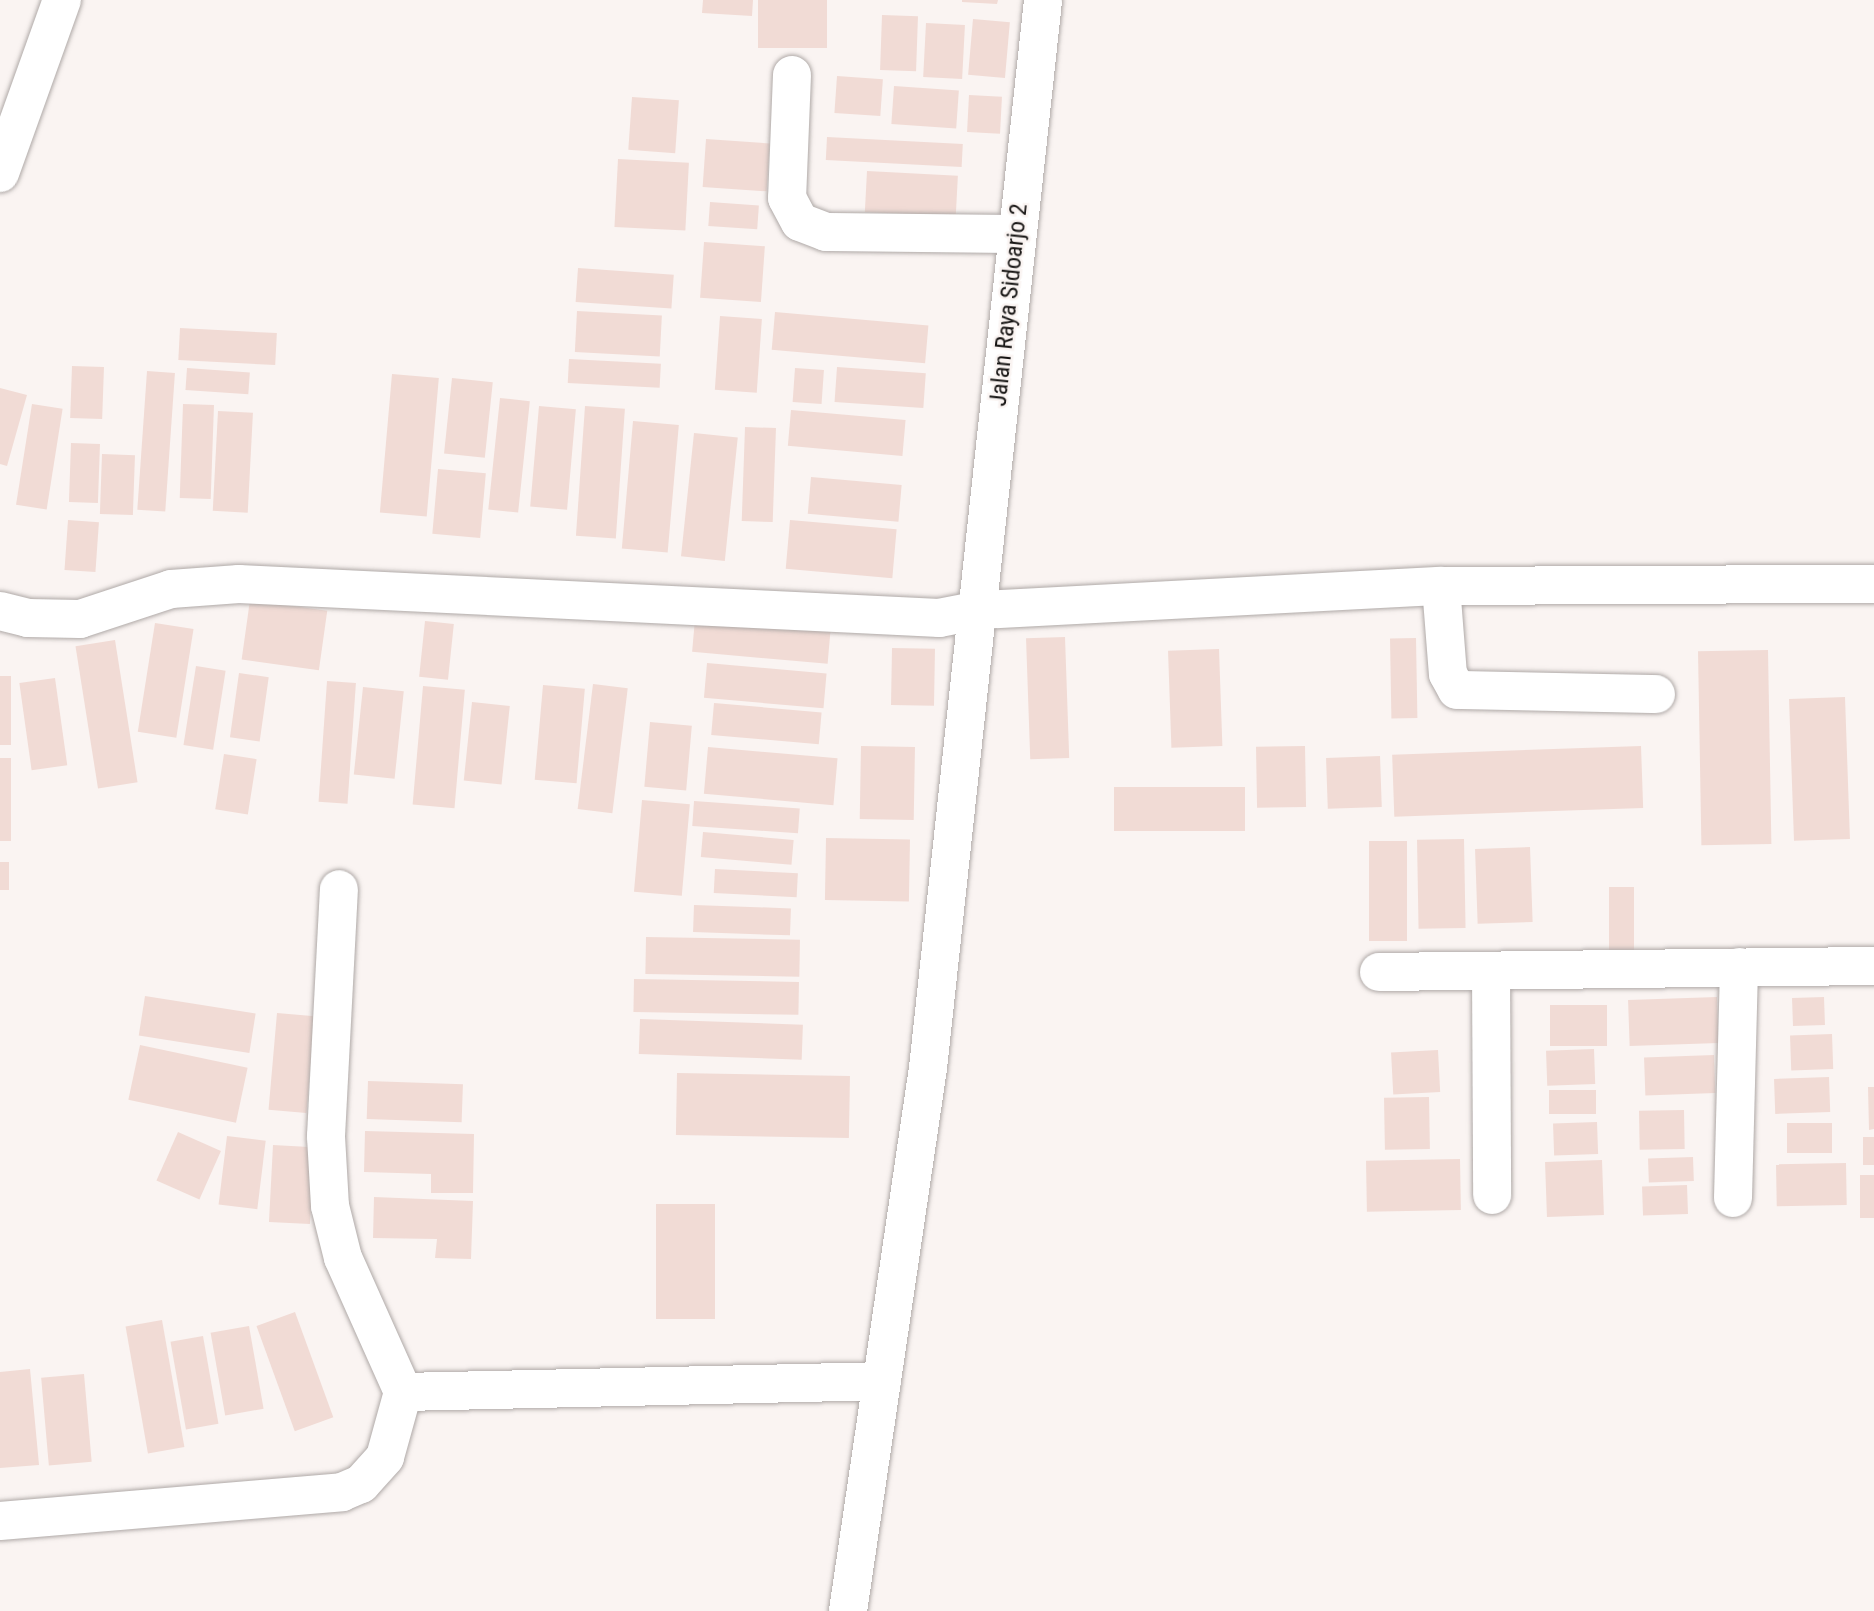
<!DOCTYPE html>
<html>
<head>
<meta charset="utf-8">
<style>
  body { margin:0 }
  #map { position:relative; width:1874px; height:1611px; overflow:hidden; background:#faf4f2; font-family:"Roboto Condensed",sans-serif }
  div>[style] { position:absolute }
  .building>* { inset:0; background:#f1dbd5; transform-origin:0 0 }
  .roads { filter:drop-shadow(0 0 2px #afa9a7) drop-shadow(0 0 2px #afa9a7) }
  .minor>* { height:38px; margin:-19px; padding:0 19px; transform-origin:19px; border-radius:19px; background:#fff }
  span { translate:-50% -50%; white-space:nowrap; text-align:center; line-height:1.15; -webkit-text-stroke:5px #faf4f2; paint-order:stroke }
  .street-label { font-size:24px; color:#161413 }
</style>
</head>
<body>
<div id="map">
  <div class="building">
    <i style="clip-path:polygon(703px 0,753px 0,752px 16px,702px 13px)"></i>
    <i style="left:758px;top:0;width:69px;height:48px"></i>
    <i style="clip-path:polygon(962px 0,998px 0,997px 4px,962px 2px)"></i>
    <i style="left:882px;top:15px;width:36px;height:55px;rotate:2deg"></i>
    <i style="left:973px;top:19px;width:37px;height:56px;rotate:5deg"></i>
    <i style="left:926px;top:23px;width:39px;height:54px;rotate:3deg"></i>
    <i style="left:837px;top:76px;width:46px;height:37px;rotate:4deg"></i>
    <i style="left:894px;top:86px;width:65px;height:38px;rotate:4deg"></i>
    <i style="left:969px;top:95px;width:33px;height:37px;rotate:3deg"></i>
    <i style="left:632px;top:97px;width:47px;height:53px;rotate:4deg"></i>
    <i style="left:827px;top:137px;width:136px;height:23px;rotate:3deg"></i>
    <i style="left:706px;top:139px;width:64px;height:48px;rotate:4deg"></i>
    <i style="left:618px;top:159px;width:71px;height:68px;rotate:3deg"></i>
    <i style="left:867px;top:171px;width:91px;height:41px;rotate:3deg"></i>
    <i style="left:710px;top:202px;width:49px;height:24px;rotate:4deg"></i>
    <i style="left:704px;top:242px;width:61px;height:56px;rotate:4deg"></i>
    <i style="left:578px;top:268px;width:96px;height:34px;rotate:4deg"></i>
    <i style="left:577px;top:311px;width:85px;height:41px;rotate:3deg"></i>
    <i style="left:775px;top:312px;width:154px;height:38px;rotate:5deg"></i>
    <i style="left:720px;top:316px;width:42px;height:74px;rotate:4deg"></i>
    <i style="left:180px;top:328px;width:97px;height:32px;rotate:3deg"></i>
    <i style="left:569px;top:359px;width:92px;height:24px;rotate:3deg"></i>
    <i style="left:72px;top:366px;width:32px;height:52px;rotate:2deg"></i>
    <i style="left:837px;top:367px;width:89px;height:35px;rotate:4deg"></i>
    <i style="left:187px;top:368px;width:63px;height:22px;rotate:4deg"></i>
    <i style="left:795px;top:368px;width:29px;height:34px;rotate:4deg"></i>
    <i style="left:147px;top:371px;width:28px;height:139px;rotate:4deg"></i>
    <i style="left:392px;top:374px;width:47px;height:139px;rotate:5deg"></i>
    <i style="left:452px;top:378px;width:41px;height:76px;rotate:6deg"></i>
    <i style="clip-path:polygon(0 388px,27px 395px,7px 466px,0 464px)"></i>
    <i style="left:500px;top:398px;width:30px;height:112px;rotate:6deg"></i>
    <i style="left:32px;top:404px;width:31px;height:102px;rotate:9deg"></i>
    <i style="left:183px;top:404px;width:31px;height:94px;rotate:2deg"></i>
    <i style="left:539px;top:406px;width:37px;height:101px;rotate:5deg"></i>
    <i style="left:585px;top:406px;width:40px;height:130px;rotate:4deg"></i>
    <i style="left:791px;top:410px;width:115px;height:36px;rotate:5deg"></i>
    <i style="left:218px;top:411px;width:35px;height:100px;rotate:3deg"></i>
    <i style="left:633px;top:421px;width:46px;height:128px;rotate:5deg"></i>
    <i style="left:745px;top:427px;width:31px;height:94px;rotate:2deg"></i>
    <i style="left:694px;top:433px;width:44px;height:124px;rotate:6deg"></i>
    <i style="left:71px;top:443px;width:29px;height:59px;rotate:2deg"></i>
    <i style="left:102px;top:454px;width:33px;height:60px;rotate:2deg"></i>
    <i style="left:438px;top:469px;width:48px;height:65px;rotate:5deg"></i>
    <i style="left:811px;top:477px;width:91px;height:37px;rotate:5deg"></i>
    <i style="left:68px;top:520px;width:31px;height:50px;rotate:4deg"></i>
    <i style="left:790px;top:520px;width:107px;height:49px;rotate:5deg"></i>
    <i style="left:250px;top:600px;width:78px;height:60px;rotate:8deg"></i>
    <i style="left:695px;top:619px;width:136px;height:33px;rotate:5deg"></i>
    <i style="left:425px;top:621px;width:29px;height:56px;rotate:6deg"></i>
    <i style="left:155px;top:623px;width:39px;height:110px;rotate:9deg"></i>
    <i style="left:1065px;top:637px;width:121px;height:39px;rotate:88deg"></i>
    <i style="left:1416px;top:638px;width:80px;height:26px;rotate:89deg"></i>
    <i style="left:115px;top:640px;width:144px;height:40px;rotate:81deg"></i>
    <i style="left:892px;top:648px;width:43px;height:57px;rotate:1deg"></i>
    <i style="left:1219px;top:649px;width:97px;height:51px;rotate:88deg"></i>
    <i style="left:1768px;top:650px;width:194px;height:70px;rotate:89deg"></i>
    <i style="left:707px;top:663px;width:120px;height:35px;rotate:5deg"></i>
    <i style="left:196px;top:666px;width:30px;height:80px;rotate:9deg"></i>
    <i style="left:239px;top:673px;width:30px;height:65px;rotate:8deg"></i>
    <i style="left:0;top:676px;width:11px;height:69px"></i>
    <i style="left:55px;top:678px;width:88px;height:36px;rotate:82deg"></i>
    <i style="left:327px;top:681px;width:29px;height:121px;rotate:4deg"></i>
    <i style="left:593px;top:684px;width:35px;height:126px;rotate:7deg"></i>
    <i style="left:543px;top:685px;width:42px;height:95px;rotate:5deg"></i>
    <i style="left:423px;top:686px;width:42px;height:119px;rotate:5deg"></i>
    <i style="left:363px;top:687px;width:41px;height:88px;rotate:6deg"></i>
    <i style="left:1845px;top:697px;width:142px;height:56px;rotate:88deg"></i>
    <i style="left:472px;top:702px;width:38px;height:79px;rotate:6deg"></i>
    <i style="left:714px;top:703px;width:108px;height:32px;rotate:5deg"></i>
    <i style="left:650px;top:722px;width:42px;height:65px;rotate:5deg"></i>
    <i style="left:861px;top:746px;width:54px;height:73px;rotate:1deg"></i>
    <i style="left:1305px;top:746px;width:61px;height:49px;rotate:89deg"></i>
    <i style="left:1641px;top:746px;width:62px;height:249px;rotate:88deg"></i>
    <i style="left:708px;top:747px;width:130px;height:47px;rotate:5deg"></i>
    <i style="left:224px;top:754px;width:33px;height:56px;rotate:9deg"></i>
    <i style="left:1380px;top:756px;width:51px;height:54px;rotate:88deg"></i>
    <i style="left:0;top:758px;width:11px;height:83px"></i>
    <i style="left:1245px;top:787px;width:44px;height:131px;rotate:90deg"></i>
    <i style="left:642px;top:800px;width:48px;height:92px;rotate:5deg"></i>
    <i style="left:694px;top:801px;width:106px;height:25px;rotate:4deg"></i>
    <i style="left:703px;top:832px;width:91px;height:25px;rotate:5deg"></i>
    <i style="left:826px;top:838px;width:84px;height:62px;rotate:1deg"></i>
    <i style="left:1464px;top:839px;width:89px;height:47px;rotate:89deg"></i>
    <i style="left:1369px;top:841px;width:38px;height:100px"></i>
    <i style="left:1530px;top:847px;width:75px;height:55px;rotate:88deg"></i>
    <i style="left:0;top:862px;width:9px;height:28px"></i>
    <i style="left:715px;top:869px;width:83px;height:24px;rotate:3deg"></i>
    <i style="left:1609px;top:887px;width:25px;height:63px"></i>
    <i style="left:694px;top:905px;width:97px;height:27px;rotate:2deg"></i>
    <i style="left:646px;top:937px;width:154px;height:37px;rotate:1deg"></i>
    <i style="left:634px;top:979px;width:165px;height:33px;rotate:1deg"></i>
    <i style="left:145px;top:996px;width:112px;height:40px;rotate:9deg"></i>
    <i style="left:1717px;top:997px;width:46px;height:89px;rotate:88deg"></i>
    <i style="left:1824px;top:997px;width:28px;height:32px;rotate:88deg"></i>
    <i style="left:1607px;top:1005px;width:41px;height:57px;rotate:90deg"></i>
    <i style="left:277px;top:1013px;width:38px;height:97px;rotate:5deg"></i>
    <i style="left:640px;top:1019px;width:163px;height:35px;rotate:2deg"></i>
    <i style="left:1832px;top:1034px;width:35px;height:42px;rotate:88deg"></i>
    <i style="left:140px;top:1045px;width:110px;height:56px;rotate:12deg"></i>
    <i style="left:1594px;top:1049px;width:35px;height:48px;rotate:88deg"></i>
    <i style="left:1438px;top:1050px;width:42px;height:47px;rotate:87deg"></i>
    <i style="left:1714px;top:1055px;width:38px;height:70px;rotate:88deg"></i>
    <i style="left:677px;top:1073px;width:173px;height:62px;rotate:1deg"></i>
    <i style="left:1829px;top:1077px;width:35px;height:55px;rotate:88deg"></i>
    <i style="left:368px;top:1081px;width:95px;height:38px;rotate:2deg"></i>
    <i style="clip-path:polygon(1868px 1087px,1874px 1087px,1874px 1129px,1869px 1130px)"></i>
    <i style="left:1596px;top:1090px;width:24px;height:47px;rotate:90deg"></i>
    <i style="left:1429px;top:1097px;width:52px;height:45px;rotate:89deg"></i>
    <i style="left:1684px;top:1110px;width:39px;height:45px;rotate:89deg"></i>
    <i style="left:1597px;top:1122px;width:32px;height:44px;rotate:88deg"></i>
    <i style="left:1787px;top:1123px;width:45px;height:30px"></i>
    <i style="clip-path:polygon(365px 1131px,474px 1134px,473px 1193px,431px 1193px,431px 1174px,364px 1172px)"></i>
    <i style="left:178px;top:1132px;width:47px;height:53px;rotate:24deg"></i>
    <i style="left:227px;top:1136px;width:39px;height:69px;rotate:7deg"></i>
    <i style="left:1863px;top:1137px;width:11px;height:28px"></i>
    <i style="left:273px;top:1145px;width:41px;height:77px;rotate:3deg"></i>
    <i style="left:1693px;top:1157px;width:24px;height:45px;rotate:88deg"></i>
    <i style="left:1460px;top:1159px;width:51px;height:94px;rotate:89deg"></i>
    <i style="left:1602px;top:1160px;width:55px;height:57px;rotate:88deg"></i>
    <i style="left:1846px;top:1163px;width:42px;height:70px;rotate:89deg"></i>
    <i style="left:1874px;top:1175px;width:43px;height:14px;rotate:90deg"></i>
    <i style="left:1687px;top:1185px;width:29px;height:45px;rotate:88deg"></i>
    <i style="clip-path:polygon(374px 1197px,473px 1201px,471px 1259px,435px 1258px,437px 1239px,373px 1238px)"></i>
    <i style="left:656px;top:1204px;width:59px;height:115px"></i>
    <i style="left:295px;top:1312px;width:112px;height:41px;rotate:70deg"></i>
    <i style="left:162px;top:1320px;width:129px;height:37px;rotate:80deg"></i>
    <i style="left:249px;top:1326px;width:84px;height:39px;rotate:80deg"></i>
    <i style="left:203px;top:1336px;width:89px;height:33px;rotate:80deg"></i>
    <i style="clip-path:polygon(30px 1369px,39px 1465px,0 1468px,0 1372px)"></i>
    <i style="left:84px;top:1374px;width:88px;height:43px;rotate:85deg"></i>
  </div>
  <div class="roads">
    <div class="minor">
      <i style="left:792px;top:75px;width:123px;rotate:92.3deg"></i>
      <i style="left:787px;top:198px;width:27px;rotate:62deg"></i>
      <i style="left:800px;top:222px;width:28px;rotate:21deg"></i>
      <i style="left:826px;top:232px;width:189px;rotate:0.6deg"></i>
      <i style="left:0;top:173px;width:184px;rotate:-70.3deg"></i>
      <i style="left:1441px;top:586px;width:88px;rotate:85.5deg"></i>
      <i style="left:1448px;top:674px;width:18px;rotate:61deg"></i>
      <i style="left:1457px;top:690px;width:199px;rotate:1.2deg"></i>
      <i style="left:0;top:611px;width:29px;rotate:14deg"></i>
      <i style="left:28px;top:618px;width:52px;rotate:1.1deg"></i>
      <i style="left:80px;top:619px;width:96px;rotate:-18.2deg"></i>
      <i style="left:171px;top:589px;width:68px;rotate:-4.2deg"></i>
      <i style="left:239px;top:584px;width:701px;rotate:2.78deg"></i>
      <i style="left:939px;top:618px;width:42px;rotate:-11deg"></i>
      <i style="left:980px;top:610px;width:462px;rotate:-3deg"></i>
      <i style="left:1441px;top:586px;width:433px;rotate:-0.3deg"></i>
      <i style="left:1491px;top:971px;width:224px;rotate:89.7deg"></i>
      <i style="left:1379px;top:972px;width:495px;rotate:-0.7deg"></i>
      <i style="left:1733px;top:1198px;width:231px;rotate:-88.5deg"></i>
      <i style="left:403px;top:1392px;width:479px;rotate:-1.3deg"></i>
      <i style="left:0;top:1521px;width:343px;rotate:-4.8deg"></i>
      <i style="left:342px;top:1492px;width:21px;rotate:-23deg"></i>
      <i style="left:361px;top:1484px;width:36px;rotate:-48deg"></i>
      <i style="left:385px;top:1457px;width:67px;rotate:-74.5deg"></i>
      <i style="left:403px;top:1392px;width:147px;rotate:-114.1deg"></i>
      <i style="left:343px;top:1258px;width:54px;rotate:-104deg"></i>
      <i style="left:330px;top:1206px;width:70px;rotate:-93.3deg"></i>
      <i style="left:326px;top:1136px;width:247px;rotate:-87deg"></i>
      <i style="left:848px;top:1611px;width:549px;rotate:-81.62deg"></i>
      <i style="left:928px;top:1068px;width:1074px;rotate:-83.85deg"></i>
    </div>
  </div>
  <div class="street-label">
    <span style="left:1009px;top:305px;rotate:-84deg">Jalan Raya Sidoarjo 2</span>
  </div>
</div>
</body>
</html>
